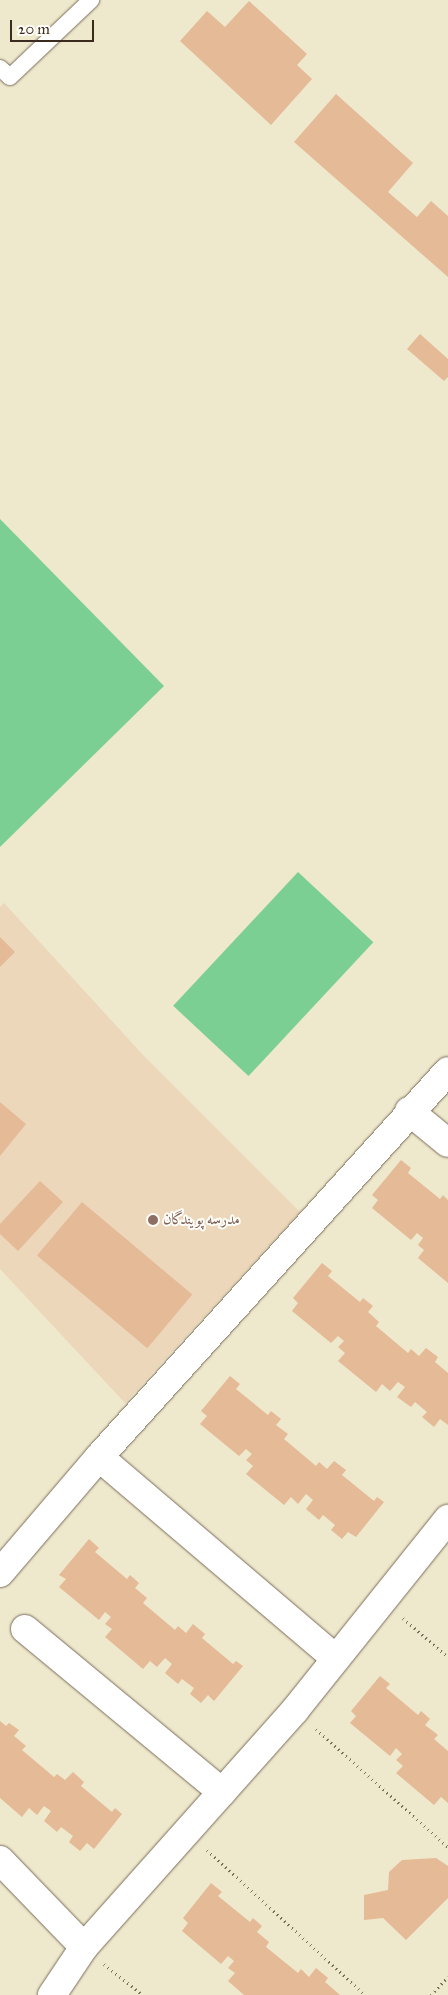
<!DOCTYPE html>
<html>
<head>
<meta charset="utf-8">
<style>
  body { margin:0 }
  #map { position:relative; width:448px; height:1995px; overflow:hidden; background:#eee8cc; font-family:"IM FELL Great Primer",Amiri,serif }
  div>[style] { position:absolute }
  .built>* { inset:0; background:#ecd7ba }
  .green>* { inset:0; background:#7bcf92; transform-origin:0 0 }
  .building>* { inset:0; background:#e5ba97; transform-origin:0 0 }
  .path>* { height:3px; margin-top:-1.5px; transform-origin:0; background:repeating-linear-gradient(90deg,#7a6c5b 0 1px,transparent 0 5px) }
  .roads { filter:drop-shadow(0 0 1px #7a6c5b) drop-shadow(0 0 1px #7a6c5b) }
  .lane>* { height:16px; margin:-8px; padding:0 8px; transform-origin:8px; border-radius:8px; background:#fff }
  .street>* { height:28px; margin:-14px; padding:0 14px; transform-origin:14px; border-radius:14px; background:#fff }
  .dots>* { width:14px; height:14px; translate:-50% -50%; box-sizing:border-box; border:2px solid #fdfcf7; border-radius:50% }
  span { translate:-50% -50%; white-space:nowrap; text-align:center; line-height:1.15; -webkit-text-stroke:4px #fdfcf7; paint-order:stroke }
  .education-label { font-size:15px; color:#785e54 }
  .left { translate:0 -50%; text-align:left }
  .scale { position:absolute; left:10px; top:20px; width:84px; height:22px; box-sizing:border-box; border:2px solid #3b2a1e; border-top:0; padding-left:6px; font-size:15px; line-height:18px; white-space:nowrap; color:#3b2a1e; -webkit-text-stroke:4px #fdfcf7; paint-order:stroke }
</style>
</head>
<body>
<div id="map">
  <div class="built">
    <i style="clip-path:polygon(4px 903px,143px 1055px,300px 1212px,125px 1403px,0 1269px,0 907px)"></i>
  </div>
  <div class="green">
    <i style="clip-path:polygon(0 519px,164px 686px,0 847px)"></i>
    <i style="left:298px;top:872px;width:103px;height:183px;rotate:43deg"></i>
  </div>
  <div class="building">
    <i style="clip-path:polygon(249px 1px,307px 54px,297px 65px,312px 79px,271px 125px,180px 41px,207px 11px,225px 27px)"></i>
    <i style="clip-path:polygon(336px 94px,413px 163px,388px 192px,417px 217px,431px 201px,448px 216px,448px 277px,294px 142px)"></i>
    <i style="clip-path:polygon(420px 334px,448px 359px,448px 377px,444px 381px,407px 349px)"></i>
    <i style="clip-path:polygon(0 937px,15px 952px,0 967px)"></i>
    <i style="clip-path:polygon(0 1102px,26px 1124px,0 1156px)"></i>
    <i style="clip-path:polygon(401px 1160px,411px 1168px,408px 1173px,440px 1199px,443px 1195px,448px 1200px,448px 1283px,418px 1258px,424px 1250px,418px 1245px,423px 1238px,417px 1233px,411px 1240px,372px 1208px,378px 1200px,372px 1195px)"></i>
    <i style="clip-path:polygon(40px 1181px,63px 1202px,18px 1251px,0 1234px,0 1224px)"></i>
    <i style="left:82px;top:1202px;width:144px;height:70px;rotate:40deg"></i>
    <i style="clip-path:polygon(322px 1263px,332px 1271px,328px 1276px,360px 1302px,363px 1298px,373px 1306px,368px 1312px,379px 1322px,376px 1326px,408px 1353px,411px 1349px,419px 1356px,426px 1348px,438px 1357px,435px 1362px,448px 1373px,448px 1425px,440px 1419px,434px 1427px,422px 1417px,427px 1412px,415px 1402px,411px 1407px,397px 1397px,405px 1387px,398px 1382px,390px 1391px,382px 1384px,376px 1392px,338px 1361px,345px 1353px,338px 1347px,344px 1341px,338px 1336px,331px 1343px,292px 1311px,298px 1303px,293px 1298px)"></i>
    <i style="clip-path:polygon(230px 1376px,240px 1384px,236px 1389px,268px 1415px,271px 1411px,281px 1419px,276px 1425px,288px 1434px,284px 1439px,316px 1466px,319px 1462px,327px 1469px,334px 1461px,346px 1470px,342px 1475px,374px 1501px,377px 1497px,384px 1502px,356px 1537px,348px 1532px,342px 1539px,331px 1530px,335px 1525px,323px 1515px,319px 1520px,306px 1509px,313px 1500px,306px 1494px,298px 1504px,291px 1497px,284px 1505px,246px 1474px,253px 1466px,246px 1460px,252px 1454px,246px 1449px,239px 1456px,200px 1424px,207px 1416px,201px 1411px)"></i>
    <i style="clip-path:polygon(89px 1539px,99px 1548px,95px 1552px,127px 1579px,130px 1575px,139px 1583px,135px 1588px,147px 1598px,143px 1603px,175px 1630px,178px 1626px,186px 1633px,193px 1624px,205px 1634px,202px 1638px,233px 1664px,236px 1661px,243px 1666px,214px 1701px,208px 1695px,201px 1703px,190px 1694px,194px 1688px,182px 1679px,178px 1684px,165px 1673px,172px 1664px,165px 1658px,157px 1667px,150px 1661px,143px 1669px,105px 1637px,112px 1629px,105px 1624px,111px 1617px,105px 1612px,99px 1620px,59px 1587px,66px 1579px,59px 1575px)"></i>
    <i style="clip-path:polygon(380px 1676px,390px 1684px,386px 1688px,418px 1715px,421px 1711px,430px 1719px,425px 1725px,438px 1735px,434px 1739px,448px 1751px,448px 1803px,441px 1797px,434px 1805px,396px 1773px,403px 1766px,396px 1760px,402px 1754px,396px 1748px,390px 1756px,350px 1723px,356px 1716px,351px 1711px)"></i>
    <i style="clip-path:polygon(0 1721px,6px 1726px,9px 1723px,19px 1730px,14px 1736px,26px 1746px,22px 1750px,54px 1777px,57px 1774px,65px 1780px,73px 1772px,84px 1782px,81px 1786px,112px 1812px,115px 1808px,122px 1814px,94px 1849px,87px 1843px,80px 1851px,69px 1842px,73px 1836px,61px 1827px,57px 1832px,44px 1821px,51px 1811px,44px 1806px,37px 1815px,29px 1808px,22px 1817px,0 1798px)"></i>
    <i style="clip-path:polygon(436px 1858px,448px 1866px,448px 1898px,406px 1940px,383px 1918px,364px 1920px,364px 1895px,388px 1890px,389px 1872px,402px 1860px)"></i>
    <i style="clip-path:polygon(211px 1883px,222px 1892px,218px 1896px,250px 1922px,253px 1918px,262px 1926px,257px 1932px,269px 1942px,266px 1947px,298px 1973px,301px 1969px,309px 1977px,316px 1968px,328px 1978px,325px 1982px,340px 1995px,244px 1995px,228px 1981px,235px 1973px,228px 1968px,234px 1961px,228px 1956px,221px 1964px,182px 1931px,188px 1923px,183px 1918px)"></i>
  </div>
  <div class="path">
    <i style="left:403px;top:1618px;width:60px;rotate:40.9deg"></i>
    <i style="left:316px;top:1729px;width:177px;rotate:41.8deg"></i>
    <i style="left:207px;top:1850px;width:214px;rotate:42.5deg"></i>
    <i style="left:104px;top:1964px;width:50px;rotate:38.5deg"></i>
    <i style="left:431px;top:1995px;width:25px;rotate:-47deg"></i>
  </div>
  <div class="roads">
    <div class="lane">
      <i style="left:0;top:68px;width:13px;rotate:42deg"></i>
      <i style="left:10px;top:77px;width:112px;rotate:-43.5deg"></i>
    </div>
    <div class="street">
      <i style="left:409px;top:1111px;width:50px;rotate:39.4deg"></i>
      <i style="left:99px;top:1457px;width:311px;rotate:40.4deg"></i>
      <i style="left:0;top:1573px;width:153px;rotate:-49.5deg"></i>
      <i style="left:99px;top:1457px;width:520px;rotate:-47.88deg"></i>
      <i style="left:25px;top:1629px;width:256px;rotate:39.6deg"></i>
      <i style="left:0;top:1860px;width:121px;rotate:46deg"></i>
      <i style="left:84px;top:1947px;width:58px;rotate:123.7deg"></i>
      <i style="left:84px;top:1947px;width:317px;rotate:-48.3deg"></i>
      <i style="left:295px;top:1710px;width:245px;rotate:-51.3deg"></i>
    </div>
  </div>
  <div class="dots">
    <i style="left:153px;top:1220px;background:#8d6e63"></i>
  </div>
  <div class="education-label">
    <span class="left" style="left:163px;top:1220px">مدرسه پویندگان</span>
  </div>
  <div class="scale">20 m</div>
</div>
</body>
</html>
